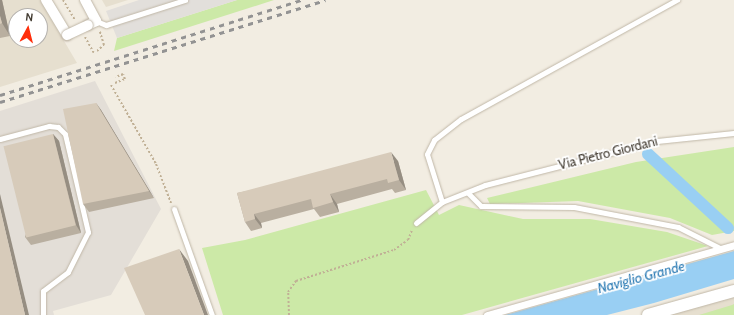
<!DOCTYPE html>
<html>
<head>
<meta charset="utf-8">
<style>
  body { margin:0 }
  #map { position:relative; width:734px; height:315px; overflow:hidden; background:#f2ede2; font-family:Cabin,sans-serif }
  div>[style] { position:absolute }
  .residential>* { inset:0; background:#e6dfcf }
  .industrial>* { inset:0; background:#e3ded7 }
  .green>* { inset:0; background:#cce9a7 }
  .parking>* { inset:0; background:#e2dfdb }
  .water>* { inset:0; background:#99cff3 }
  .canal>* { height:12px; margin:-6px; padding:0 6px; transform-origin:6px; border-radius:6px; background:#99cff3 }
  .path>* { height:2px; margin-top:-1px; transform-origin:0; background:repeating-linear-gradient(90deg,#c0b095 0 2px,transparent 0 4px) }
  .roads { filter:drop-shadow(0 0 1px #c0b7a7) drop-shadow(0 0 1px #c0b7a7) }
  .service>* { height:5px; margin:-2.5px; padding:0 2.5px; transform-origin:2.5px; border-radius:2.5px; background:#fff }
  .pedestrian>* { height:7px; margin:-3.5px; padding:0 3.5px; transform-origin:3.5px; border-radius:3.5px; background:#fff }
  .minor>* { height:10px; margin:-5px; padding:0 5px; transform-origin:5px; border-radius:5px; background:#fff }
  .tertiary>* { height:12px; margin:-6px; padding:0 6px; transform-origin:6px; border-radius:6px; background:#fff }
  .rail>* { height:3px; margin-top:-1.5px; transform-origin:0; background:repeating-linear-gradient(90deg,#939393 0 5px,transparent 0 10px) }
  .bridges { filter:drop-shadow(0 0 1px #c0b7a7) drop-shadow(0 0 1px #c0b7a7) }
  .minor-bridge>* { height:10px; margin:-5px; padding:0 5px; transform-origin:5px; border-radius:5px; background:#fff }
  .wall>* { inset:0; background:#b9afa0 }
  .shaded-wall>* { inset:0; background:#968e82 }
  .building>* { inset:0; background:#d7cbba; transform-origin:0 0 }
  span { translate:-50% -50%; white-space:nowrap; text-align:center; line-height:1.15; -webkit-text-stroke:3.5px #fff; paint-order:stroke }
  .street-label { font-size:13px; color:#433c32 }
  .water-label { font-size:14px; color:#2879b3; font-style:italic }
  .north { position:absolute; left:8px; top:8px; width:40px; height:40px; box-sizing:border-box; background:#fff; border:1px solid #b4b1ad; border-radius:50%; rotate:7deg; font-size:11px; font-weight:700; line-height:16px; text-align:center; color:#433c32 }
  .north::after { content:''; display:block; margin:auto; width:14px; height:18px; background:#ff2e0b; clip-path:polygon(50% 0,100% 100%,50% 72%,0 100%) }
</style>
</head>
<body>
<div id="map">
  <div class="residential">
    <i style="clip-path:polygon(evenodd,0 0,40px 0,77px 63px,0 87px,0 0,16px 16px,40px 16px,40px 40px,16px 40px,16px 16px)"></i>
    <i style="clip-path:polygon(102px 0,128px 0,106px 7px)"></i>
    <i style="clip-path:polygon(734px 295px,734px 315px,661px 315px)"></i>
  </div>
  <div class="industrial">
    <i style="clip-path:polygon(95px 81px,161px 209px,111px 295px,53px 311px,54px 315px,0 315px,0 111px)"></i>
  </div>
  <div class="green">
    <i style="clip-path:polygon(237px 0,274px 0,114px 51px,117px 38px)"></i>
    <i style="clip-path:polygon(734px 147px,734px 231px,712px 235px,670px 218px,578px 201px,490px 204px,487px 198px,636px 162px)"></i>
    <i style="clip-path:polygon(426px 190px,439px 215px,459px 205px,523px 219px,590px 219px,667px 232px,708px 246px,462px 315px,223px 315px,202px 248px,245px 240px)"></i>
    <i style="clip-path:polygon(734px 304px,734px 315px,699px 315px,732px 305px)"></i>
  </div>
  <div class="parking">
    <i style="clip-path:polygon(139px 0,237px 0,117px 38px,106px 11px)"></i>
  </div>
  <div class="water">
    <i style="clip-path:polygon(734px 251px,734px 279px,654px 303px,607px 315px,505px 315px)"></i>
  </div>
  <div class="canal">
    <i style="left:648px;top:154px;width:109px;rotate:42.8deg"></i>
  </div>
  <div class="path">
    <i style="left:63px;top:0;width:23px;rotate:59deg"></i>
    <i style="left:85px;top:37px;width:18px;rotate:61deg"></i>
    <i style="left:97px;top:51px;width:9px;rotate:-41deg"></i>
    <i style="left:104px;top:45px;width:14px;rotate:-107deg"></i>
    <i style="left:115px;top:83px;width:11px;rotate:-22deg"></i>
    <i style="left:125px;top:79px;width:5px;rotate:-112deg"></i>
    <i style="left:123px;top:74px;width:8px;rotate:157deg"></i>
    <i style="left:111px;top:85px;width:91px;rotate:60.3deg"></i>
    <i style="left:156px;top:164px;width:42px;rotate:69deg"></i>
    <i style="left:289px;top:315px;width:23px;rotate:-92deg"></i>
    <i style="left:288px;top:292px;width:14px;rotate:-54deg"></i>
    <i style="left:296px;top:281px;width:103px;rotate:-17.6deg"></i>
    <i style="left:394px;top:250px;width:17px;rotate:-36deg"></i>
    <i style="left:408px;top:240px;width:11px;rotate:-68deg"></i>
  </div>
  <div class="roads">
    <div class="service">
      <i style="left:96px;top:21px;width:11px;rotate:22deg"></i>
      <i style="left:106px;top:25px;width:83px;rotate:-17.6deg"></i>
      <i style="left:0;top:139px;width:51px;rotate:-14.9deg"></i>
      <i style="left:49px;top:126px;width:9px;rotate:6deg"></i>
      <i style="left:58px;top:127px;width:10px;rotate:45deg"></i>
      <i style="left:65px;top:134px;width:101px;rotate:76.8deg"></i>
      <i style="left:88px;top:232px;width:45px;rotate:116.6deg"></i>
      <i style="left:68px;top:272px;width:31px;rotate:143deg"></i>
      <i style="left:43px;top:291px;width:24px;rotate:90deg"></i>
      <i style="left:468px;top:193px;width:18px;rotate:45deg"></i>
      <i style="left:481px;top:206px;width:93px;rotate:0.6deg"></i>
      <i style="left:574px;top:207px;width:106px;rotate:10.9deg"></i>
      <i style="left:678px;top:227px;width:49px;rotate:26.6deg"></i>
      <i style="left:442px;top:202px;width:50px;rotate:-107.4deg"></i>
      <i style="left:427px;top:154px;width:16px;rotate:-63deg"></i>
      <i style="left:434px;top:140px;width:34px;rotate:-38deg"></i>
      <i style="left:461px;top:119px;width:247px;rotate:-28.9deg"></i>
      <i style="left:174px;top:209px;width:113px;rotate:70.3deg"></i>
      <i style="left:416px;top:223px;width:33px;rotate:-39deg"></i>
      <i style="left:442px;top:202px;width:46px;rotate:-21.6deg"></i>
      <i style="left:485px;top:185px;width:178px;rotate:-14.3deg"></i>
      <i style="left:657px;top:141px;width:77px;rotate:-5.9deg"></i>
    </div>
    <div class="pedestrian">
      <i style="left:487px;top:315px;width:257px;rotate:-15.8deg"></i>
    </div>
    <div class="minor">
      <i style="left:46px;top:0;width:41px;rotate:59deg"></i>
      <i style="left:85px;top:0;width:24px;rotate:62deg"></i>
      <i style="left:96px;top:21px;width:9px;rotate:153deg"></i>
    </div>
    <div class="tertiary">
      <i style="left:648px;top:315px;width:89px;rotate:-15.6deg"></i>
    </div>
  </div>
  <div class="rail">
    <i style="left:0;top:95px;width:317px;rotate:-17.5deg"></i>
    <i style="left:0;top:102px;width:341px;rotate:-17.4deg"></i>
  </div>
  <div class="bridges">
    <div class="minor-bridge">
      <i style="left:67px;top:35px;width:23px;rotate:-25deg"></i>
    </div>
  </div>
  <div class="wall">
    <i style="clip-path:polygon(0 0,2px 0,10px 36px,0 38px)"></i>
    <i style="clip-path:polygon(96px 103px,101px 110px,154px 198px,89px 212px,83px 204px)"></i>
    <i style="clip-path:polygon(53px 134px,59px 141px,81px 233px,31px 245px,25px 237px)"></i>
    <i style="clip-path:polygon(398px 161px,406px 190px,395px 193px,392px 189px,337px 204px,339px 212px,320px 217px,314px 209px,261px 223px,262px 228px,251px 231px,245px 222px,237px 193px)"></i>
  </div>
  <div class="shaded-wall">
    <i style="clip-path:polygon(0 0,2px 0,10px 36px,2px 23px,0 16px)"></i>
    <i style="clip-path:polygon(96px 103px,101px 110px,154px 198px,149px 191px)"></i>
    <i style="clip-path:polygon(53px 134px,59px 141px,81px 233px,76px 225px)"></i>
    <i style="clip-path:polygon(391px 152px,398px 161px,406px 190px,399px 180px)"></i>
    <i style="clip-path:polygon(0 194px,29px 315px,25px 315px,0 208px)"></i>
    <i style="clip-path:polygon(330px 194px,337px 204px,339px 212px,333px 202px)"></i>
    <i style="clip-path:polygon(254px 214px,261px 223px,262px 228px,255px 219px)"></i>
    <i style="clip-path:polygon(179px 249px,188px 261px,208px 315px,204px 315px)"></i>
  </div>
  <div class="building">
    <i style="clip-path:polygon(0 16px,2px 23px,0 24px)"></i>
    <i style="clip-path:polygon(96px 103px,149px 191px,83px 204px,63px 109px)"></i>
    <i style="left:53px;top:134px;width:94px;height:51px;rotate:76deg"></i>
    <i style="clip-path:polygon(391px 152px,399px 180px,388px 183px,387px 179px,330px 194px,333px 202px,313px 208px,311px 199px,254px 214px,255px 219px,245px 222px,237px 193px)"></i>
    <i style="clip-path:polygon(0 208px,25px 315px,0 315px)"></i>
    <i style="clip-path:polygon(179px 249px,204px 315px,145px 315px,124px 268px)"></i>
  </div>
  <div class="street-label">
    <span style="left:608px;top:153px;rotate:-14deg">Via Pietro Giordani</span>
  </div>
  <div class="water-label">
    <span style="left:641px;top:277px;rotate:-15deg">Naviglio Grande</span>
  </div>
  <div class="north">N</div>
</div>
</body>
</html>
